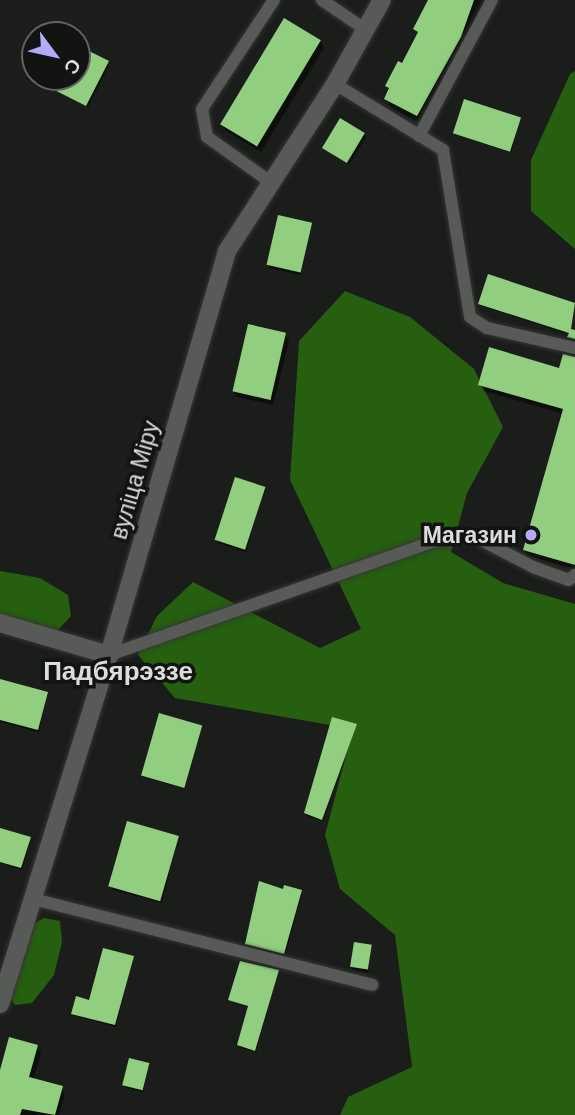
<!DOCTYPE html>
<html>
<head>
<meta charset="utf-8">
<style>
  body { margin:0 }
  #map { position:relative; width:575px; height:1115px; overflow:hidden; background:#1a1d1a; font-family:Arial,sans-serif }
  div>[style] { position:absolute }
  .forest>* { inset:0; background:#265f0f }
  .shadow>* { inset:0; background:#0007; transform-origin:0 0 }
  .building>* { inset:0; background:#91ce7f; transform-origin:0 0 }
  .roads { filter:drop-shadow(0 0 2px #353634) drop-shadow(0 0 2px #353634) }
  .service>* { height:12px; margin:-6px; padding:0 6px; transform-origin:6px; border-radius:6px; background:#575a56 }
  .minor>* { height:18px; margin:-9px; padding:0 9px; transform-origin:9px; border-radius:9px; background:#575a56 }
  .dots>* { width:19px; height:19px; translate:-50% -50%; box-sizing:border-box; border:4px solid #111411; border-radius:50% }
  span { translate:-50% -50%; white-space:nowrap; text-align:center; line-height:1.15; -webkit-text-stroke:7px #111411; paint-order:stroke }
  .street-label { font-size:23px; color:#dbdddb }
  .poi-label { font-size:23px; color:#dbdddb; font-weight:700 }
  .right { translate:-100% -50%; text-align:right }
  .quarter-label { font-size:26px; color:#dbdddb; font-weight:700 }
  .north { position:absolute; left:21px; top:21px; width:70px; height:70px; box-sizing:border-box; background:#111411; border:2px solid #626462; border-radius:50%; rotate:123deg; font-size:19px; font-weight:700; line-height:28px; text-align:center; color:#dbdddb }
  .north::after { content:''; display:block; margin:auto; width:24px; height:32px; background:#b5acf9; clip-path:polygon(50% 0,100% 100%,50% 72%,0 100%) }
</style>
</head>
<body>
<div id="map">
  <div class="forest">
    <i style="clip-path:polygon(575px 71px,575px 249px,531px 211px,531px 160px,570px 74px)"></i>
    <i style="clip-path:polygon(345px 291px,410px 317px,474px 369px,503px 427px,467px 493px,451px 552px,503px 583px,575px 604px,575px 1115px,340px 1115px,348px 1097px,412px 1067px,395px 935px,340px 889px,325px 835px,353px 729px,175px 698px,138px 655px,157px 616px,193px 582px,320px 648px,361px 629px,290px 480px,299px 341px)"></i>
    <i style="clip-path:polygon(0 571px,40px 578px,68px 595px,71px 616px,57px 631px,0 616px)"></i>
    <i style="clip-path:polygon(44px 918px,60px 921px,62px 942px,54px 975px,32px 1003px,15px 1005px,8px 995px,33px 924px)"></i>
  </div>
  <div class="shadow">
    <i style="clip-path:polygon(430px 0,489px 0,423px 124px,391px 108px,386px 99px,390px 91px,387px 86px,403px 66px)"></i>
    <i style="clip-path:polygon(320px 41px,324px 48px,261px 152px,226px 131px,222px 124px)"></i>
    <i style="clip-path:polygon(77px 46px,109px 65px,88px 107px,51px 87px,56px 77px,77px 77px)"></i>
    <i style="clip-path:polygon(520px 118px,511px 153px,455px 134px)"></i>
    <i style="clip-path:polygon(364px 134px,366px 137px,349px 165px,325px 149px)"></i>
    <i style="clip-path:polygon(311px 224px,301px 275px,269px 268px,268px 265px)"></i>
    <i style="left:489px;top:277px;width:90px;height:30px;rotate:18deg"></i>
    <i style="clip-path:polygon(285px 335px,289px 341px,273px 405px,237px 397px,233px 390px)"></i>
    <i style="clip-path:polygon(575px 362px,575px 569px,528px 556px,524px 550px,563px 414px,484px 391px,480px 385px,560px 370px)"></i>
    <i style="clip-path:polygon(264px 488px,246px 552px,218px 543px,217px 540px)"></i>
    <i style="clip-path:polygon(0 681px,47px 694px,39px 732px,0 722px)"></i>
    <i style="clip-path:polygon(356px 725px,323px 821px,307px 816px,305px 813px)"></i>
    <i style="clip-path:polygon(201px 726px,185px 789px,144px 777px,143px 774px)"></i>
    <i style="clip-path:polygon(0 830px,31px 841px,22px 870px,0 863px)"></i>
    <i style="clip-path:polygon(178px 837px,162px 903px,113px 890px,111px 887px)"></i>
    <i style="clip-path:polygon(284px 891px,302px 894px,285px 956px,249px 946px,247px 943px)"></i>
    <i style="clip-path:polygon(371px 946px,368px 973px,353px 970px,351px 967px)"></i>
    <i style="clip-path:polygon(133px 957px,116px 1027px,75px 1016px,73px 1013px,91px 1002px)"></i>
    <i style="clip-path:polygon(278px 972px,256px 1052px,240px 1048px,250px 1008px,230px 1000px)"></i>
    <i style="clip-path:polygon(37px 1047px,41px 1053px,33px 1080px,61px 1088px,65px 1094px,59px 1115px,0 1115px,0 1077px)"></i>
    <i style="clip-path:polygon(148px 1065px,143px 1092px,126px 1088px,124px 1085px)"></i>
  </div>
  <div class="building">
    <i style="clip-path:polygon(428px 0,474px 0,461px 37px,417px 116px,384px 99px,389px 88px,385px 86px,398px 61px,402px 63px,418px 32px,413px 29px)"></i>
    <i style="left:284px;top:18px;width:43px;height:124px;rotate:31deg"></i>
    <i style="clip-path:polygon(77px 45px,109px 61px,86px 106px,29px 77px,77px 77px)"></i>
    <i style="left:464px;top:99px;width:60px;height:36px;rotate:18deg"></i>
    <i style="left:340px;top:118px;width:29px;height:35px;rotate:31deg"></i>
    <i style="left:278px;top:215px;width:35px;height:51px;rotate:13deg"></i>
    <i style="clip-path:polygon(488px 274px,575px 303px,571px 329px,575px 330px,575px 339px,567px 337px,569px 333px,478px 304px)"></i>
    <i style="left:248px;top:324px;width:39px;height:69px;rotate:13deg"></i>
    <i style="clip-path:polygon(489px 347px,559px 368px,563px 354px,575px 357px,575px 565px,523px 550px,563px 409px,478px 385px)"></i>
    <i style="left:235px;top:477px;width:32px;height:66px;rotate:18deg"></i>
    <i style="clip-path:polygon(0 679px,48px 692px,38px 730px,0 720px)"></i>
    <i style="left:159px;top:713px;width:45px;height:65px;rotate:16deg"></i>
    <i style="clip-path:polygon(332px 717px,357px 724px,322px 820px,304px 813px)"></i>
    <i style="left:127px;top:821px;width:54px;height:68px;rotate:16deg"></i>
    <i style="clip-path:polygon(0 828px,31px 837px,21px 868px,0 862px)"></i>
    <i style="clip-path:polygon(259px 881px,283px 889px,284px 885px,302px 890px,284px 954px,245px 944px)"></i>
    <i style="left:354px;top:942px;width:18px;height:25px;rotate:9deg"></i>
    <i style="clip-path:polygon(103px 948px,134px 956px,115px 1025px,71px 1014px,76px 996px,89px 1000px)"></i>
    <i style="clip-path:polygon(240px 961px,279px 970px,255px 1051px,237px 1045px,248px 1006px,228px 1000px)"></i>
    <i style="clip-path:polygon(9px 1037px,38px 1045px,29px 1077px,63px 1086px,55px 1115px,22px 1109px,20px 1115px,0 1115px,0 1070px)"></i>
    <i style="left:129px;top:1058px;width:21px;height:28px;rotate:14deg"></i>
  </div>
  <div class="roads">
    <div class="service">
      <i style="left:322px;top:0;width:53px;rotate:34.3deg"></i>
      <i style="left:335px;top:84px;width:127px;rotate:31.4deg"></i>
      <i style="left:443px;top:150px;width:169px;rotate:80.8deg"></i>
      <i style="left:470px;top:317px;width:20px;rotate:33deg"></i>
      <i style="left:487px;top:328px;width:90px;rotate:12.8deg"></i>
      <i style="left:419px;top:136px;width:154px;rotate:-61.8deg"></i>
      <i style="left:269px;top:181px;width:76px;rotate:-144.6deg"></i>
      <i style="left:207px;top:137px;width:28px;rotate:-100deg"></i>
      <i style="left:202px;top:109px;width:131px;rotate:-56.6deg"></i>
      <i style="left:109px;top:655px;width:341px;rotate:-19.3deg"></i>
      <i style="left:431px;top:542px;width:42px;rotate:-8.1deg"></i>
      <i style="left:473px;top:536px;width:68px;rotate:27.3deg"></i>
      <i style="left:533px;top:567px;width:38px;rotate:20deg"></i>
      <i style="left:569px;top:580px;width:8px;rotate:-40deg"></i>
      <i style="left:33px;top:899px;width:350px;rotate:14.2deg"></i>
    </div>
    <div class="minor">
      <i style="left:0;top:623px;width:114px;rotate:16.4deg"></i>
      <i style="left:0;top:1004px;width:366px;rotate:-72.7deg"></i>
      <i style="left:109px;top:655px;width:421px;rotate:-73.7deg"></i>
      <i style="left:227px;top:251px;width:199px;rotate:-57.1deg"></i>
      <i style="left:335px;top:84px;width:96px;rotate:-60.8deg"></i>
    </div>
  </div>
  <div class="dots">
    <i style="left:531px;top:535px;background:#b5acf9"></i>
  </div>
  <div class="street-label">
    <span style="left:135px;top:480px;rotate:-74deg">вуліца Міру</span>
  </div>
  <div class="poi-label">
    <span class="right" style="left:517px;top:535px">Магазин</span>
  </div>
  <div class="quarter-label">
    <span style="left:118px;top:672px">Падбярэззе</span>
  </div>
  <div class="north">С</div>
</div>
</body>
</html>
